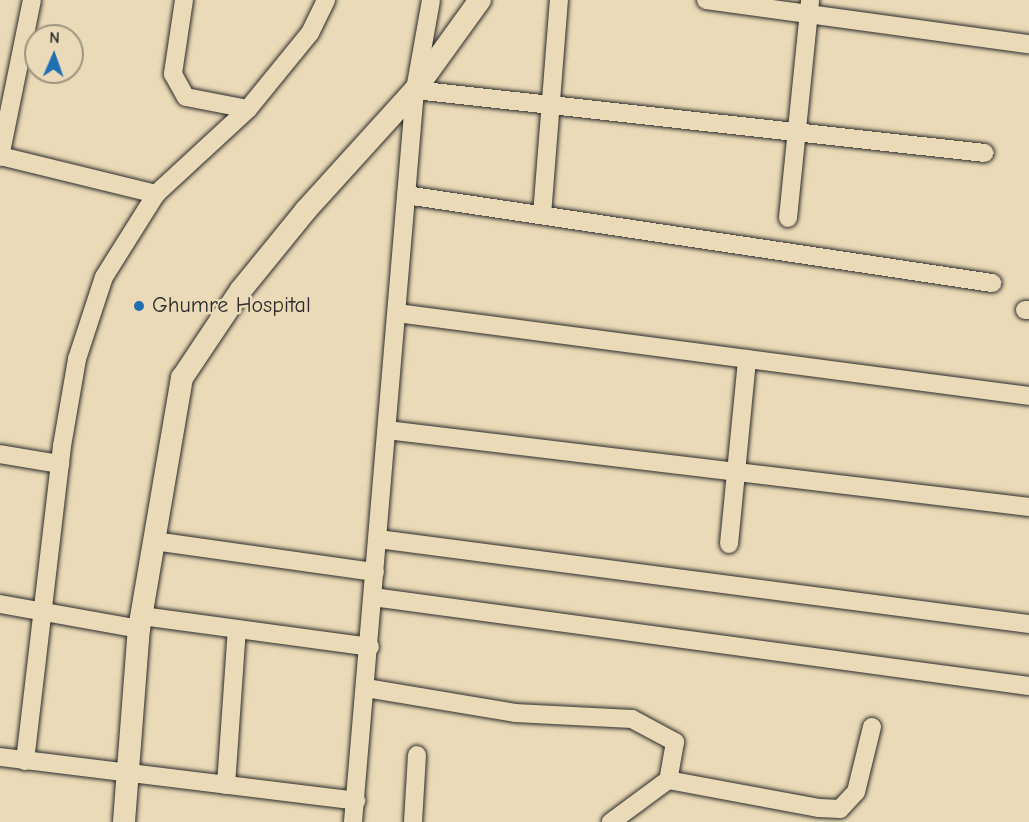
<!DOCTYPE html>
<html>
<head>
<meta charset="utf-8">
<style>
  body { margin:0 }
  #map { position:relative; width:1029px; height:822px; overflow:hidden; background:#ebdab7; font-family:"Comic Neue",sans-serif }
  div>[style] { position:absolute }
  .roads { filter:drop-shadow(0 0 2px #2b2b2b) drop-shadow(0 0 2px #2b2b2b) }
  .minor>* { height:18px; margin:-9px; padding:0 9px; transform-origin:9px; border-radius:9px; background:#ebdab7 }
  .tertiary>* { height:22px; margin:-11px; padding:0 11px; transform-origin:11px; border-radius:11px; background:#ebdab7 }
  .dots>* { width:16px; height:16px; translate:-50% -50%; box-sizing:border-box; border:3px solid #ebdab7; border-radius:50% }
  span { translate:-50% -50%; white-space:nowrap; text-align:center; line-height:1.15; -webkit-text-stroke:5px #ebdab7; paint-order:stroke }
  .poi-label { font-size:22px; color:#2b2b2b }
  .left { translate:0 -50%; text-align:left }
  .north { position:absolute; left:24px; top:24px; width:60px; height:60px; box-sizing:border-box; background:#ebdab7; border:2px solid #9e947f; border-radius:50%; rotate:2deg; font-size:16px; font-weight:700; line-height:24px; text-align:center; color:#2b2b2b }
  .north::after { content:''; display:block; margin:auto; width:21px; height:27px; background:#1f6fb2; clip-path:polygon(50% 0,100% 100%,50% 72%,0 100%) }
</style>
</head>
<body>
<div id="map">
  <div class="roads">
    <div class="minor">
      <i style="left:184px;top:0;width:75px;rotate:98.5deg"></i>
      <i style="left:173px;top:74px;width:26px;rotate:61deg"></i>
      <i style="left:186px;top:97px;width:63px;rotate:11deg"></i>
      <i style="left:706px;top:0;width:326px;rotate:7.8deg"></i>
      <i style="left:415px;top:90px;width:573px;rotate:6.31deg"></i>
      <i style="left:0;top:156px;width:161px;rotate:13.7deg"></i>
      <i style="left:0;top:157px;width:160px;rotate:-78.5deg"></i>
      <i style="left:406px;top:195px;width:593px;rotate:8.54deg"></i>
      <i style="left:542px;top:215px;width:216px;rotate:-85.5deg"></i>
      <i style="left:788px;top:218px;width:219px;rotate:-84.2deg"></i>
      <i style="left:1025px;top:310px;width:4px"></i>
      <i style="left:397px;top:313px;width:637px;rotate:7.48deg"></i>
      <i style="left:387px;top:430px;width:647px;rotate:6.84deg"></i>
      <i style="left:0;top:454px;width:61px;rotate:9.5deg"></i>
      <i style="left:378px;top:539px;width:657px;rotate:7.44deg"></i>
      <i style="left:154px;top:541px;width:223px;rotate:8deg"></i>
      <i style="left:729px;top:544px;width:186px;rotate:-84.4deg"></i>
      <i style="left:373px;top:597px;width:662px;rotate:7.73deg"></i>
      <i style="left:0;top:604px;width:141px;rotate:10.2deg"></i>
      <i style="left:142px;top:616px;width:230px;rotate:7.7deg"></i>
      <i style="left:366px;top:688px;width:151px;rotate:9.5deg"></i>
      <i style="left:515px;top:713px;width:117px;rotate:2.9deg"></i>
      <i style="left:632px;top:719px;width:49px;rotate:28.1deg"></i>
      <i style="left:675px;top:742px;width:39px;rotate:100deg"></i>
      <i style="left:668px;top:780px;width:71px;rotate:143.6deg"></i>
      <i style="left:0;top:757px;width:359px;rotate:7deg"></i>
      <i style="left:25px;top:761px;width:317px;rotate:-83.3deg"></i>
      <i style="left:62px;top:446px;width:88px;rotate:-80.2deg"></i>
      <i style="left:77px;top:359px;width:86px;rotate:-71.8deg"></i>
      <i style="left:104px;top:277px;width:98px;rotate:-57.9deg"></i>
      <i style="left:156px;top:194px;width:125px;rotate:-42.7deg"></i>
      <i style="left:248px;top:109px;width:98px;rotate:-50.8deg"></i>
      <i style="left:310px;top:33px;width:37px;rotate:-64deg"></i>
      <i style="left:668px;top:780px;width:154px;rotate:10.5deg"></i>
      <i style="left:819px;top:808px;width:21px;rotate:3deg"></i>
      <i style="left:840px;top:809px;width:23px;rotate:-47deg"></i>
      <i style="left:856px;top:792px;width:67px;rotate:-76.2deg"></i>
      <i style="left:226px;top:785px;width:156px;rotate:-86deg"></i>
      <i style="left:353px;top:822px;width:735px;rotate:-85.16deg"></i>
      <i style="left:415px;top:90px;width:91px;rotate:-79.9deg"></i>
      <i style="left:413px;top:822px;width:67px;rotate:-86.6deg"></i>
    </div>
    <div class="tertiary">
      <i style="left:124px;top:822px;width:194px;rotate:-85.6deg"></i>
      <i style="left:139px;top:629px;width:255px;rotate:-80.3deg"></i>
      <i style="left:182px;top:378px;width:106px;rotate:-56.2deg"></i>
      <i style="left:241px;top:290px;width:103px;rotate:-50.9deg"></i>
      <i style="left:306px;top:210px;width:162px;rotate:-47.8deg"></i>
      <i style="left:415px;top:90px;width:111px;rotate:-54.2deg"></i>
    </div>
  </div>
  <div class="dots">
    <i style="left:139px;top:306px;background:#1f6fb2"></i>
  </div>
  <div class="poi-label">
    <span class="left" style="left:152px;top:306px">Ghumre Hospital</span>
  </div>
  <div class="north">N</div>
</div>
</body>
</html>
